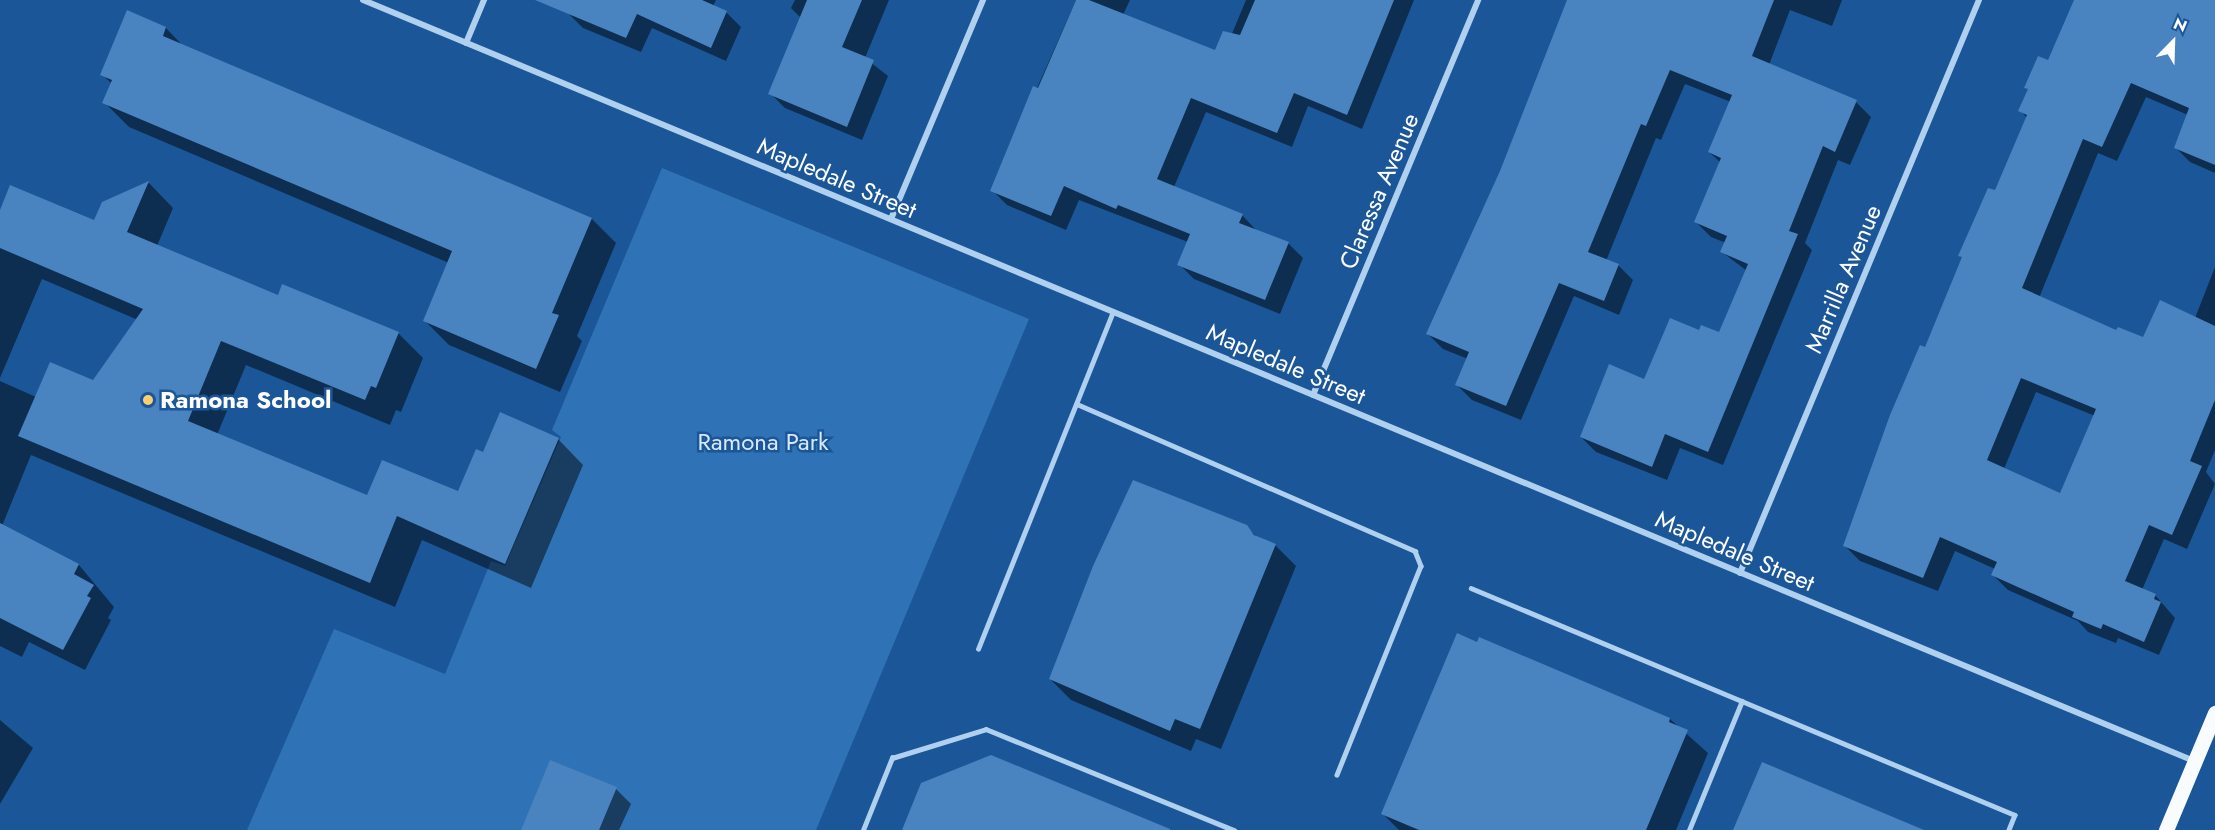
<!DOCTYPE html>
<html>
<head>
<meta charset="utf-8">
<style>
  body { margin:0 }
  #map { position:relative; width:2215px; height:830px; overflow:hidden; background:#1b5798; font-family:Jost,sans-serif }
  div>[style] { position:absolute }
  .green>* { inset:0; background:#2f72b5 }
  .shadow>* { inset:0; background:#0007 }
  .building>* { inset:0; background:#4983c0 }
  .service>* { height:4.5px; margin:-2.25px; padding:0 2.25px; transform-origin:2.25px; border-radius:2.25px; background:#b0d0f0 }
  .minor>* { height:6px; margin:-3px; padding:0 3px; transform-origin:3px; border-radius:3px; background:#b0d0f0 }
  .primary>* { height:15px; margin:-7.5px; padding:0 7.5px; transform-origin:7.5px; border-radius:7.5px; background:#f9fcff }
  .dots>* { width:16px; height:16px; translate:-50% -50%; box-sizing:border-box; border:3px solid #1b5798; border-radius:50% }
  span { translate:-50% -50%; white-space:nowrap; text-align:center; line-height:1.15; -webkit-text-stroke:5px #1b5798; paint-order:stroke }
  .street-label { font-size:24px; color:#fff }
  .poi-label { font-size:24px; color:#fff; font-weight:700 }
  .left { translate:0 -50%; text-align:left }
  .park-label { font-size:24px; color:#d7e9fb }
  .north { position:absolute; left:2143px; top:12px; width:60px; height:60px; -webkit-text-stroke:4px #1b5798; paint-order:stroke; rotate:23deg; font-size:16px; font-weight:700; line-height:24px; text-align:center; color:#fff }
  .north::after { content:''; display:block; margin:auto; width:21px; height:27px; background:#fff; clip-path:polygon(50% 0,100% 100%,50% 72%,0 100%) }
</style>
</head>
<body>
<div id="map">
  <div class="green">
    <i style="clip-path:polygon(662px 168px,1029px 319px,816px 830px,247px 830px,334px 629px,445px 674px,491px 561px,505px 566px,561px 437px,552px 430px)"></i>
  </div>
  <div class="shadow">
    <i style="clip-path:polygon(574px 0,716px 0,713px 6px,726px 12px,741px 27px,726px 61px,652px 28px,641px 52px,583px 28px,568px 13px)"></i>
    <i style="clip-path:polygon(795px 0,889px 0,865px 58px,888px 76px,862px 140px,785px 108px,770px 93px,801px 18px,791px 8px)"></i>
    <i style="clip-path:polygon(1076px 0,1130px 0,1123px 15px,1216px 52px,1231px 36px,1246px 0,1414px 0,1362px 129px,1308px 106px,1292px 147px,1206px 112px,1174px 187px,1242px 215px,1257px 231px,1288px 243px,1303px 258px,1280px 314px,1194px 279px,1179px 264px,1188px 242px,1079px 200px,1066px 230px,1007px 205px,992px 190px)"></i>
    <i style="clip-path:polygon(1570px 0,1842px 0,1832px 26px,1790px 10px,1769px 65px,1856px 102px,1871px 117px,1850px 165px,1838px 160px,1805px 243px,1812px 250px,1723px 465px,1680px 448px,1667px 480px,1596px 452px,1581px 437px,1700px 332px,1720px 334px,1747px 271px,1722px 252px,1726px 243px,1711px 237px,1696px 222px,1721px 163px,1709px 152px,1731px 102px,1685px 84px,1661px 140px,1656px 138px,1606px 261px,1618px 265px,1633px 280px,1619px 315px,1574px 296px,1521px 420px,1472px 400px,1457px 385px,1468px 359px,1443px 349px,1428px 334px,1502px 172px)"></i>
    <i style="clip-path:polygon(evenodd,2075px 0,2215px 2px,2215px 173px,2190px 162px,2175px 147px,2188px 115px,2146px 97px,2117px 161px,2098px 153px,2039px 298px,2117px 332px,2144px 339px,2195px 318px,2215px 267px,2215px 450px,2206px 472px,2215px 484px,2187px 549px,2164px 539px,2142px 590px,2155px 595px,2175px 618px,2159px 655px,2118px 638px,2116px 643px,2088px 632px,2078px 621px,2008px 590px,1993px 575px,1995px 569px,1955px 551px,1938px 591px,1860px 561px,1845px 546px,1963px 258px,1960px 255px,1996px 192px,2027px 118px,2020px 110px,2029px 90px,2026px 87px,2049px 62px,2075px 0,2036px 392px,2095px 416px,2061px 495px,2004px 469px,2036px 392px)"></i>
    <i style="clip-path:polygon(128px 12px,166px 28px,184px 47px,592px 219px,616px 243px,577px 336px,582px 341px,560px 392px,449px 345px,425px 321px,449px 263px,129px 127px,104px 102px,112px 84px,102px 74px)"></i>
    <i style="clip-path:polygon(149px 183px,173px 208px,157px 246px,278px 297px,398px 333px,423px 358px,401px 412px,396px 410px,390px 425px,246px 365px,217px 435px,368px 497px,458px 493px,484px 454px,558px 439px,583px 465px,531px 588px,422px 540px,395px 607px,31px 455px,2px 526px,79px 565px,114px 607px,108px 618px,111px 620px,85px 670px,29px 642px,22px 657px,0 646px,0 381px,36px 397px,93px 382px,138px 320px,42px 279px,0 378px,0 214px,95px 222px,103px 203px)"></i>
    <i style="clip-path:polygon(1246px 526px,1257px 537px,1275px 545px,1296px 566px,1221px 749px,1196px 739px,1191px 751px,1071px 700px,1050px 679px)"></i>
    <i style="clip-path:polygon(1670px 719px,1708px 753px,1676px 830px,1399px 830px,1383px 814px)"></i>
    <i style="clip-path:polygon(0 720px,33px 748px,0 804px)"></i>
    <i style="clip-path:polygon(616px 789px,631px 804px,619px 830px,532px 830px)"></i>
  </div>
  <div class="building">
    <i style="clip-path:polygon(535px 0,702px 0,727px 11px,711px 48px,637px 14px,626px 38px)"></i>
    <i style="clip-path:polygon(807px 0,862px 0,842px 47px,874px 60px,847px 127px,768px 94px)"></i>
    <i style="clip-path:polygon(1076px 0,1089px 0,1215px 50px,1223px 31px,1240px 35px,1255px 0,1394px 0,1347px 115px,1294px 93px,1277px 133px,1191px 98px,1157px 179px,1243px 214px,1239px 223px,1289px 242px,1265px 300px,1177px 265px,1190px 234px,1118px 205px,1116px 209px,1064px 186px,1051px 216px,990px 191px,1033px 86px,1038px 88px)"></i>
    <i style="clip-path:polygon(1567px 0,1774px 0,1752px 56px,1857px 100px,1835px 152px,1823px 146px,1789px 231px,1798px 234px,1708px 452px,1665px 434px,1652px 467px,1580px 437px,1609px 364px,1644px 379px,1670px 318px,1699px 330px,1701px 325px,1719px 332px,1748px 264px,1720px 252px,1727px 236px,1694px 222px,1721px 158px,1708px 152px,1732px 95px,1670px 70px,1646px 126px,1641px 124px,1588px 252px,1619px 264px,1604px 301px,1559px 283px,1506px 406px,1455px 385px,1469px 352px,1426px 334px,1500px 171px)"></i>
    <i style="clip-path:polygon(evenodd,2074px 0,2215px 0,2215px 165px,2174px 148px,2189px 108px,2131px 83px,2102px 147px,2083px 139px,2022px 288px,2116px 330px,2118px 327px,2143px 337px,2160px 300px,2215px 326px,2215px 400px,2190px 461px,2202px 466px,2172px 535px,2149px 525px,2125px 581px,2156px 594px,2154px 599px,2161px 602px,2144px 642px,2103px 624px,2101px 629px,2072px 617px,2074px 612px,1991px 575px,1997px 562px,1940px 537px,1923px 578px,1843px 546px,1890px 415px,1920px 345px,1925px 347px,1962px 257px,1958px 256px,1988px 188px,1995px 190px,2027px 115px,2018px 111px,2028px 89px,2024px 88px,2038px 56px,2048px 60px,2074px 0,2021px 378px,2096px 409px,2060px 493px,1987px 460px,2021px 378px)"></i>
    <i style="clip-path:polygon(127px 10px,166px 27px,163px 36px,592px 218px,552px 313px,559px 315px,536px 369px,423px 321px,452px 251px,102px 103px,112px 80px,100px 75px)"></i>
    <i style="clip-path:polygon(149px 181px,127px 232px,278px 295px,282px 284px,399px 332px,376px 388px,371px 386px,365px 400px,221px 341px,188px 421px,367px 495px,382px 460px,458px 491px,476px 449px,483px 452px,500px 412px,559px 438px,505px 564px,397px 516px,370px 583px,18px 436px,50px 362px,93px 380px,143px 309px,0 248px,0 210px,10px 185px,94px 220px,102px 202px)"></i>
    <i style="clip-path:polygon(1133px 480px,1247px 525px,1254px 535px,1276px 544px,1200px 729px,1175px 719px,1170px 731px,1049px 679px,1093px 566px)"></i>
    <i style="clip-path:polygon(0 523px,79px 564px,74px 574px,94px 585px,87px 596px,91px 598px,63px 650px,0 618px)"></i>
    <i style="clip-path:polygon(1457px 633px,1477px 642px,1479px 637px,1670px 718px,1669px 722px,1688px 730px,1646px 830px,1419px 830px,1381px 814px)"></i>
    <i style="clip-path:polygon(991px 755px,1170px 829px,1170px 830px,902px 830px,921px 783px)"></i>
    <i style="clip-path:polygon(550px 760px,617px 787px,599px 830px,521px 830px)"></i>
    <i style="clip-path:polygon(1762px 762px,1924px 830px,1733px 830px)"></i>
  </div>
  <div class="service">
    <i style="left:1077px;top:404px;width:369px;rotate:23.5deg"></i>
    <i style="left:1415px;top:551px;width:16px;rotate:68deg"></i>
    <i style="left:1421px;top:566px;width:225px;rotate:111.9deg"></i>
    <i style="left:1471px;top:588px;width:589px;rotate:22.65deg"></i>
    <i style="left:2015px;top:815px;width:16px;rotate:112deg"></i>
    <i style="left:978px;top:649px;width:363px;rotate:-68.2deg"></i>
    <i style="left:863px;top:830px;width:78px;rotate:-68.1deg"></i>
    <i style="left:892px;top:758px;width:98px;rotate:-17.1deg"></i>
    <i style="left:986px;top:729px;width:268px;rotate:22.2deg"></i>
    <i style="left:1689px;top:830px;width:139px;rotate:-67.7deg"></i>
  </div>
  <div class="minor">
    <i style="left:363px;top:0;width:1983px;rotate:22.57deg"></i>
    <i style="left:466px;top:43px;width:47px;rotate:-67.3deg"></i>
    <i style="left:891px;top:219px;width:238px;rotate:-67.2deg"></i>
    <i style="left:1313px;top:395px;width:428px;rotate:-67.3deg"></i>
    <i style="left:1740px;top:573px;width:621px;rotate:-67.36deg"></i>
  </div>
  <div class="primary">
    <i style="left:2166px;top:830px;width:127px;rotate:-67.3deg"></i>
  </div>
  <div class="dots">
    <i style="left:148px;top:400px;background:#ffcf6f"></i>
  </div>
  <div class="street-label">
    <span style="left:837px;top:178px;rotate:23deg">Mapledale Street</span>
    <span style="left:1379px;top:191px;rotate:-67deg">Claressa Avenue</span>
    <span style="left:1843px;top:279px;rotate:-67deg">Marrilla Avenue</span>
    <span style="left:1286px;top:364px;rotate:23deg">Mapledale Street</span>
    <span style="left:1735px;top:551px;rotate:23deg">Mapledale Street</span>
  </div>
  <div class="poi-label">
    <span class="left" style="left:160px;top:400px">Ramona School</span>
  </div>
  <div class="park-label">
    <span style="left:763px;top:442px">Ramona Park</span>
  </div>
  <div class="north">N</div>
</div>
</body>
</html>
